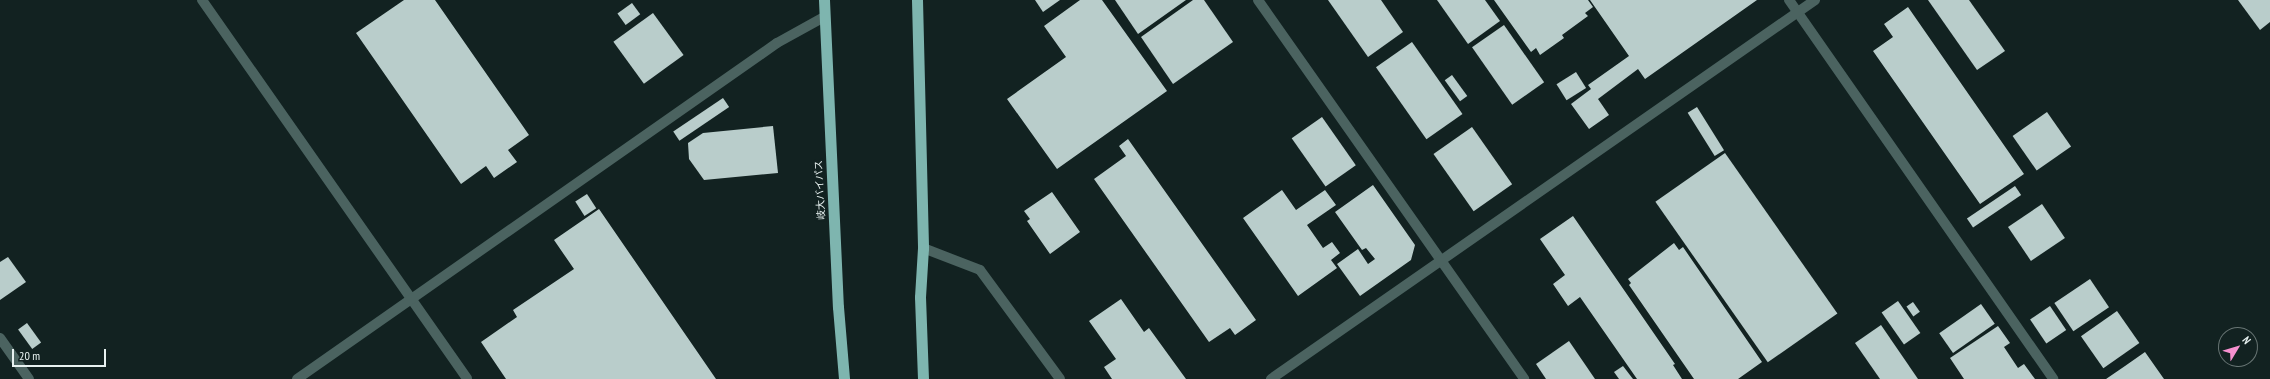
<!DOCTYPE html>
<html>
<head>
<meta charset="utf-8">
<style>
  body { margin:0 }
  #map { position:relative; width:2270px; height:379px; overflow:hidden; background:#122221; font-family:"PT Sans Narrow","Noto Sans JP",sans-serif }
  div>[style] { position:absolute }
  .building>* { inset:0; background:#b9cdcb; transform-origin:0 0 }
  .service>* { height:10px; margin:-5px; padding:0 5px; transform-origin:5px; border-radius:5px; background:#4b6360 }
  .minor>* { height:10px; margin:-5px; padding:0 5px; transform-origin:5px; border-radius:5px; background:#4b6360 }
  .trunk>* { height:11px; margin:-5.5px; padding:0 5.5px; transform-origin:5.5px; border-radius:5.5px; background:#7eb5af }
  span { translate:-50% -50%; white-space:nowrap; text-align:center; line-height:1.15; -webkit-text-stroke:4px #122221; paint-order:stroke }
  .street-label { font-size:10px; color:#e8f2f1 }
  .north { position:absolute; left:2218px; top:327px; width:40px; height:40px; box-sizing:border-box; background:#122221; border:1px solid #687574; border-radius:50%; rotate:52deg; font-size:11px; font-weight:700; line-height:16px; text-align:center; color:#e8f2f1 }
  .north::after { content:''; display:block; margin:auto; width:14px; height:18px; background:#f690cf; clip-path:polygon(50% 0,100% 100%,50% 72%,0 100%) }
  .scale { position:absolute; left:12px; top:349px; width:94px; height:18px; box-sizing:border-box; border:2px solid #e8f2f1; border-top:0; padding-left:5px; font-size:12px; line-height:14px; white-space:nowrap; color:#e8f2f1; -webkit-text-stroke:3px #122221; paint-order:stroke }
</style>
</head>
<body>
<div id="map">
  <div class="building">
    <i style="clip-path:polygon(404px 0,435px 0,529px 135px,508px 150px,517px 162px,494px 178px,486px 166px,461px 184px,356px 33px)"></i>
    <i style="clip-path:polygon(1035px 0,1060px 0,1043px 12px)"></i>
    <i style="clip-path:polygon(1080px 0,1102px 0,1167px 91px,1057px 169px,1007px 99px,1066px 57px,1044px 26px)"></i>
    <i style="clip-path:polygon(1115px 0,1186px 0,1138px 34px)"></i>
    <i style="clip-path:polygon(1193px 0,1204px 0,1233px 42px,1173px 84px,1141px 37px)"></i>
    <i style="clip-path:polygon(1328px 0,1381px 0,1403px 32px,1368px 57px)"></i>
    <i style="clip-path:polygon(1437px 0,1485px 0,1500px 21px,1468px 44px)"></i>
    <i style="clip-path:polygon(1494px 0,1588px 0,1593px 7px,1585px 13px,1588px 16px,1562px 35px,1564px 38px,1540px 55px,1536px 48px,1531px 52px)"></i>
    <i style="clip-path:polygon(1590px 0,1757px 0,1645px 79px,1638px 69px,1598px 99px,1609px 115px,1589px 129px,1571px 104px,1591px 89px,1588px 85px,1629px 56px)"></i>
    <i style="clip-path:polygon(1928px 0,1969px 0,2005px 51px,1977px 70px)"></i>
    <i style="clip-path:polygon(2238px 0,2270px 0,2270px 22px,2260px 30px)"></i>
    <i style="left:632px;top:3px;width:14px;height:18px;rotate:54deg"></i>
    <i style="clip-path:polygon(1908px 7px,2024px 174px,1980px 204px,1873px 51px,1893px 37px,1884px 24px)"></i>
    <i style="left:653px;top:13px;width:52px;height:49px;rotate:54deg"></i>
    <i style="left:1504px;top:25px;width:70px;height:39px;rotate:55deg"></i>
    <i style="left:1412px;top:42px;width:88px;height:44px;rotate:55deg"></i>
    <i style="left:1576px;top:72px;width:19px;height:23px;rotate:58deg"></i>
    <i style="left:1452px;top:75px;width:26px;height:9px;rotate:54deg"></i>
    <i style="left:723px;top:98px;width:11px;height:60px;rotate:56deg"></i>
    <i style="left:1697px;top:107px;width:51px;height:11px;rotate:58deg"></i>
    <i style="left:2047px;top:112px;width:42px;height:42px;rotate:55deg"></i>
    <i style="left:1322px;top:117px;width:59px;height:37px;rotate:55deg"></i>
    <i style="clip-path:polygon(773px 126px,778px 173px,704px 180px,689px 159px,688px 143px,703px 133px)"></i>
    <i style="left:1472px;top:127px;width:70px;height:47px;rotate:55deg"></i>
    <i style="clip-path:polygon(1128px 139px,1256px 320px,1235px 335px,1230px 328px,1209px 342px,1094px 179px,1126px 156px,1119px 146px)"></i>
    <i style="left:1725px;top:153px;width:196px;height:85px;rotate:55deg"></i>
    <i style="clip-path:polygon(1373px 185px,1415px 245px,1411px 260px,1360px 296px,1337px 264px,1358px 249px,1368px 264px,1375px 259px,1366px 248px,1362px 250px,1335px 212px)"></i>
    <i style="left:2015px;top:186px;width:11px;height:58px;rotate:56deg"></i>
    <i style="clip-path:polygon(1282px 190px,1296px 210px,1325px 190px,1336px 205px,1307px 225px,1323px 248px,1332px 242px,1340px 253px,1331px 260px,1337px 268px,1298px 296px,1243px 218px)"></i>
    <i style="clip-path:polygon(1052px 192px,1080px 232px,1050px 254px,1027px 221px,1030px 219px,1024px 211px)"></i>
    <i style="left:587px;top:194px;width:17px;height:14px;rotate:57deg"></i>
    <i style="left:2042px;top:204px;width:41px;height:41px;rotate:56deg"></i>
    <i style="clip-path:polygon(599px 209px,716px 379px,506px 379px,481px 342px,517px 317px,513px 310px,574px 269px,554px 240px)"></i>
    <i style="clip-path:polygon(1573px 216px,1675px 364px,1673px 365px,1682px 379px,1637px 379px,1580px 297px,1568px 306px,1553px 284px,1565px 275px,1540px 239px)"></i>
    <i style="clip-path:polygon(1674px 243px,1679px 250px,1683px 247px,1762px 362px,1738px 379px,1694px 379px,1629px 285px,1631px 283px,1628px 279px)"></i>
    <i style="clip-path:polygon(8px 257px,26px 282px,0 300px,0 262px)"></i>
    <i style="left:2090px;top:279px;width:34px;height:43px;rotate:56deg"></i>
    <i style="clip-path:polygon(1121px 299px,1144px 332px,1149px 328px,1186px 379px,1112px 379px,1104px 367px,1116px 359px,1089px 321px)"></i>
    <i style="left:1898px;top:301px;width:39px;height:20px;rotate:55deg"></i>
    <i style="left:1913px;top:302px;width:12px;height:8px;rotate:55deg"></i>
    <i style="left:1981px;top:304px;width:24px;height:51px;rotate:55deg"></i>
    <i style="left:2050px;top:306px;width:29px;height:24px;rotate:56deg"></i>
    <i style="left:2117px;top:311px;width:39px;height:44px;rotate:55deg"></i>
    <i style="left:27px;top:323px;width:24px;height:11px;rotate:54deg"></i>
    <i style="clip-path:polygon(1881px 325px,1918px 379px,1880px 379px,1855px 343px)"></i>
    <i style="clip-path:polygon(1998px 326px,2010px 343px,2004px 347px,2018px 368px,2024px 364px,2035px 379px,1964px 379px,1950px 358px)"></i>
    <i style="clip-path:polygon(1569px 341px,1595px 379px,1546px 379px,1536px 364px)"></i>
    <i style="clip-path:polygon(2145px 352px,2164px 379px,2106px 379px,2125px 366px)"></i>
    <i style="clip-path:polygon(1623px 366px,1633px 379px,1619px 379px,1614px 372px)"></i>
  </div>
  <div class="service">
    <i style="left:202px;top:0;width:462px;rotate:55deg"></i>
  </div>
  <div class="minor">
    <i style="left:1258px;top:0;width:463px;rotate:54.9deg"></i>
    <i style="left:1789px;top:0;width:462px;rotate:55.1deg"></i>
    <i style="left:923px;top:248px;width:61px;rotate:21.1deg"></i>
    <i style="left:980px;top:270px;width:135px;rotate:53.7deg"></i>
    <i style="left:0;top:338px;width:50px;rotate:54.7deg"></i>
    <i style="left:297px;top:379px;width:586px;rotate:-34.99deg"></i>
    <i style="left:777px;top:43px;width:54px;rotate:-29deg"></i>
    <i style="left:1271px;top:379px;width:663px;rotate:-34.86deg"></i>
  </div>
  <div class="trunk">
    <i style="left:824px;top:0;width:307px;rotate:87.4deg"></i>
    <i style="left:838px;top:307px;width:72px;rotate:85.2deg"></i>
    <i style="left:917px;top:0;width:248px;rotate:88.6deg"></i>
    <i style="left:923px;top:248px;width:49px;rotate:93.5deg"></i>
    <i style="left:920px;top:297px;width:82px;rotate:87.9deg"></i>
  </div>
  <div class="street-label">
    <span style="left:820px;top:190px;rotate:-93deg">岐大バイパス</span>
  </div>
  <div class="north">N</div>
  <div class="scale">20 m</div>
</div>
</body>
</html>
